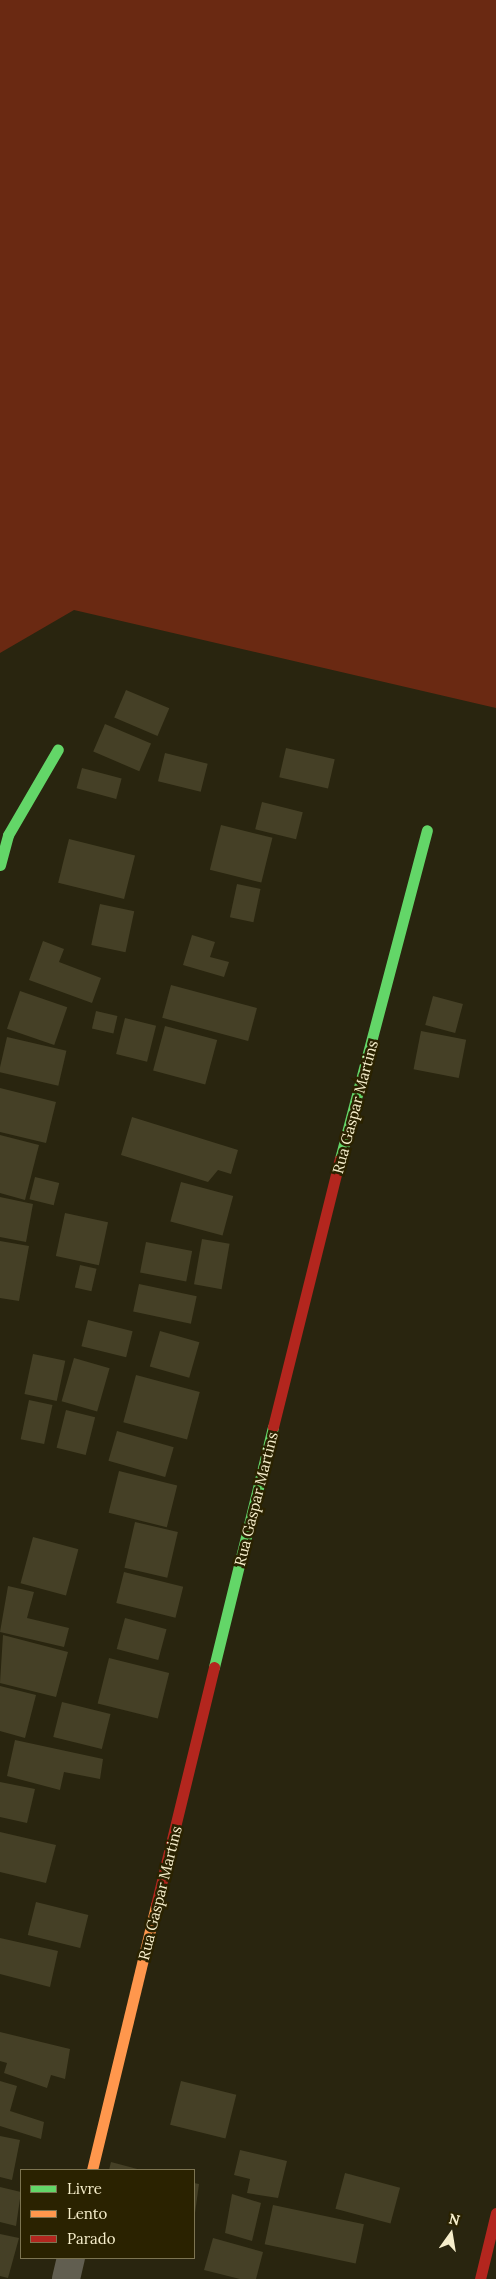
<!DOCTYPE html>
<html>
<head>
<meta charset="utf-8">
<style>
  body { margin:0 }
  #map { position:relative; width:496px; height:2279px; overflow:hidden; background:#29250f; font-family:Lora,serif }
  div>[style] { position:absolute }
  .green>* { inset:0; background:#6a2912 }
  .building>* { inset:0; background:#454026; transform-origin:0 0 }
  .street>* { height:28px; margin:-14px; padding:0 14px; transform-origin:14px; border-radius:14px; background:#615e50 }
  .fast>* { height:11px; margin:-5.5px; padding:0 5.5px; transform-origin:5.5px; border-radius:5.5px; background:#63d668 }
  .slow>* { height:11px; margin:-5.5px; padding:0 5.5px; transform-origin:5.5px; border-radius:5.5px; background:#ff974d }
  .jam>* { height:11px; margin:-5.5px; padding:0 5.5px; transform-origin:5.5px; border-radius:5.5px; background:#b3261e }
  span { translate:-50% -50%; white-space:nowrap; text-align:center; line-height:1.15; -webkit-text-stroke:5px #2a2200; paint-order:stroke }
  .street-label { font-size:15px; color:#f6eecb }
  .legend { position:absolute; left:20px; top:2169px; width:175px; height:90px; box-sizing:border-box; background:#2a2200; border:1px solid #7c7451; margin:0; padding:6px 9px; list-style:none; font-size:15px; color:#f6eecb }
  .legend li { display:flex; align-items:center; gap:10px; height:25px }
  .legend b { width:25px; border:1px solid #7c7451 }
  .north { position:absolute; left:426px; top:2209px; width:50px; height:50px; -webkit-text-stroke:4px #2a2200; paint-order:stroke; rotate:13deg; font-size:14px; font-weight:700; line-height:20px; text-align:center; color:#f6eecb }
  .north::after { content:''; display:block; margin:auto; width:18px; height:22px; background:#f6eecb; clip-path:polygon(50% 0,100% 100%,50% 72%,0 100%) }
</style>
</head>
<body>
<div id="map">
  <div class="green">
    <i style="clip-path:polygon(0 0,496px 0,496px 708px,74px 610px,0 653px)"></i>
  </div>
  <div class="building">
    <i style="left:126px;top:690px;width:47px;height:30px;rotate:23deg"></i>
    <i style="left:105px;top:724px;width:50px;height:30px;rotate:23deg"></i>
    <i style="left:286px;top:748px;width:50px;height:30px;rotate:13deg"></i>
    <i style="left:165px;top:753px;width:44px;height:29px;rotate:14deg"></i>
    <i style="left:82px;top:768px;width:41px;height:21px;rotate:15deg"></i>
    <i style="left:262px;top:802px;width:42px;height:28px;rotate:14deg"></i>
    <i style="left:221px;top:825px;width:53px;height:46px;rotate:14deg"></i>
    <i style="left:69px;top:839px;width:68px;height:45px;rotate:14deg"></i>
    <i style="left:237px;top:884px;width:24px;height:34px;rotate:12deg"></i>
    <i style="left:100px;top:904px;width:35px;height:42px;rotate:12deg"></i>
    <i style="clip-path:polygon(192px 935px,215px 942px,210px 957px,229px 962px,224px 977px,183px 965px)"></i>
    <i style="clip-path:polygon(43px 941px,64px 949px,59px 962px,101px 978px,92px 1003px,29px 980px)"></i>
    <i style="left:171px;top:985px;width:89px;height:34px;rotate:15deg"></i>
    <i style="left:20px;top:991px;width:50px;height:40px;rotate:19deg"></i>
    <i style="left:433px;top:996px;width:31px;height:30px;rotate:15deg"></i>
    <i style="left:96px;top:1011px;width:22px;height:18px;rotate:13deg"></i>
    <i style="left:125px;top:1018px;width:32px;height:37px;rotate:14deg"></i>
    <i style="left:165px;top:1026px;width:54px;height:46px;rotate:15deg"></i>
    <i style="left:421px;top:1031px;width:46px;height:39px;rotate:11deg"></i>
    <i style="left:7px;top:1037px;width:61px;height:36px;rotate:13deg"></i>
    <i style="clip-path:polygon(0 1088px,56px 1102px,46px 1143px,0 1132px)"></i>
    <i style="clip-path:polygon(132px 1117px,238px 1150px,231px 1174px,218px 1170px,208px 1182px,121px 1155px)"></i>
    <i style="clip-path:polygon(0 1135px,39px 1145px,25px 1200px,0 1193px)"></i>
    <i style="left:35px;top:1177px;width:25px;height:23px;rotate:14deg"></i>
    <i style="left:181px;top:1182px;width:54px;height:41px;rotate:15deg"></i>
    <i style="clip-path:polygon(0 1197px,33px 1204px,26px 1242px,0 1237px)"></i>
    <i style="left:65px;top:1213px;width:44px;height:44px;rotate:12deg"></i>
    <i style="left:202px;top:1239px;width:28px;height:46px;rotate:10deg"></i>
    <i style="clip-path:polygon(0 1241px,29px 1246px,19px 1301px,0 1298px)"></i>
    <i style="left:146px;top:1242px;width:47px;height:31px;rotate:11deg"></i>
    <i style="left:80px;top:1265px;width:17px;height:23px;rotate:13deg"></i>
    <i style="left:139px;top:1284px;width:59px;height:28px;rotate:12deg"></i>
    <i style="left:88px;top:1320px;width:46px;height:27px;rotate:14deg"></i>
    <i style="left:160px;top:1331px;width:41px;height:37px;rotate:16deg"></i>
    <i style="left:33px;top:1354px;width:33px;height:41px;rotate:12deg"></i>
    <i style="left:74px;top:1358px;width:37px;height:45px;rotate:16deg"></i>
    <i style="left:136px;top:1375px;width:66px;height:49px;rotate:15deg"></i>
    <i style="left:29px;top:1400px;width:24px;height:40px;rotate:12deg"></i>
    <i style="left:66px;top:1410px;width:30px;height:39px;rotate:14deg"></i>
    <i style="left:117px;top:1431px;width:59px;height:31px;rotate:16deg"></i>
    <i style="left:119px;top:1471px;width:60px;height:43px;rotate:14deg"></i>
    <i style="left:135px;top:1522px;width:44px;height:47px;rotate:13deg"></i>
    <i style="left:33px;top:1537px;width:47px;height:48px;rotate:15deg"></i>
    <i style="left:124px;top:1572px;width:61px;height:32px;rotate:14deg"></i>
    <i style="clip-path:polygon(8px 1586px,34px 1592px,27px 1618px,69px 1628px,64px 1647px,0 1632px)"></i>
    <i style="left:125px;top:1618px;width:43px;height:32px;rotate:15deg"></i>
    <i style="clip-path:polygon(3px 1635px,68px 1652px,56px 1697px,0 1683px)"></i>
    <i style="left:109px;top:1658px;width:62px;height:47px;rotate:14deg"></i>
    <i style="clip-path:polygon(0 1686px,36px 1695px,25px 1738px,0 1731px)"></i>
    <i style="left:62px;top:1702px;width:50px;height:36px;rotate:14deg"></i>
    <i style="clip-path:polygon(15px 1740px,103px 1759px,100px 1779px,64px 1772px,60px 1790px,7px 1776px)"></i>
    <i style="clip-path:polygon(0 1782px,35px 1789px,27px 1823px,0 1817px)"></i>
    <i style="clip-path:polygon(0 1832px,56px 1845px,46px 1883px,0 1872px)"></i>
    <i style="left:36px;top:1902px;width:54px;height:34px;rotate:14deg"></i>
    <i style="clip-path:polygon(0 1938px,58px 1951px,50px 1987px,0 1974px)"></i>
    <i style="clip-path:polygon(0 2032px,70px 2049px,65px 2079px,51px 2075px,47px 2088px,4px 2073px,7px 2063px,0 2061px)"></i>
    <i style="clip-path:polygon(0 2081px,17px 2086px,10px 2111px,44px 2122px,41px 2139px,0 2126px)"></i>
    <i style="left:181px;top:2081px;width:57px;height:45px;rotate:14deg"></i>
    <i style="clip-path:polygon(0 2136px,20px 2140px,12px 2180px,0 2177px)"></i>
    <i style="clip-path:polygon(240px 2150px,287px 2161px,278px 2198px,247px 2193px,250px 2179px,234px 2175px)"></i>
    <i style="clip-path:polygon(111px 2162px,141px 2170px,109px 2170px)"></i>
    <i style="left:345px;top:2173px;width:57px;height:37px;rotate:15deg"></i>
    <i style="clip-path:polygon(194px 2183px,199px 2184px,195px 2213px,194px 2213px)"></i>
    <i style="clip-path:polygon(0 2187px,21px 2192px,16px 2226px,0 2222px)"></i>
    <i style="clip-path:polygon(232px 2194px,261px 2203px,252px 2241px,225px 2233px)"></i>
    <i style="left:273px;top:2205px;width:93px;height:40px;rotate:12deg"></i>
    <i style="clip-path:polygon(0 2234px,19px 2238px,8px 2278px,0 2276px)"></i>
    <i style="clip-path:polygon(213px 2238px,263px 2252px,256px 2279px,240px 2279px,204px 2270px)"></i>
  </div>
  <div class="street">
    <i style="left:66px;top:2279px;width:22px;rotate:-77deg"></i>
  </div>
  <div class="fast">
    <i style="left:0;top:865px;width:31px;rotate:-75deg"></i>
    <i style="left:8px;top:835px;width:99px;rotate:-59.8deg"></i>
    <i style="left:340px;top:1159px;width:340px;rotate:-75.2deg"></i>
    <i style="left:214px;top:1667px;width:247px;rotate:-76.2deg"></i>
  </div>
  <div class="slow">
    <i style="left:92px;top:2170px;width:273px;rotate:-76.4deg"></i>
  </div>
  <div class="jam">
    <i style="left:273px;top:1427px;width:276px;rotate:-76deg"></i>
    <i style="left:156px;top:1905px;width:245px;rotate:-76.3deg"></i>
    <i style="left:480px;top:2279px;width:68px;rotate:-76.4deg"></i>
  </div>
  <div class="street-label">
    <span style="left:355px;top:1107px;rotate:-75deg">Rua Gaspar Martins</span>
    <span style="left:256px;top:1499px;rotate:-76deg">Rua Gaspar Martins</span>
    <span style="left:160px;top:1893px;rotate:-76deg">Rua Gaspar Martins</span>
  </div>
  <ul class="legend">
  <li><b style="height:6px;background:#63d668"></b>Livre</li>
  <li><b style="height:6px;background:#ff974d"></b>Lento</li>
  <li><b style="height:6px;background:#b3261e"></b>Parado</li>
  </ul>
  <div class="north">N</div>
</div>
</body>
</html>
